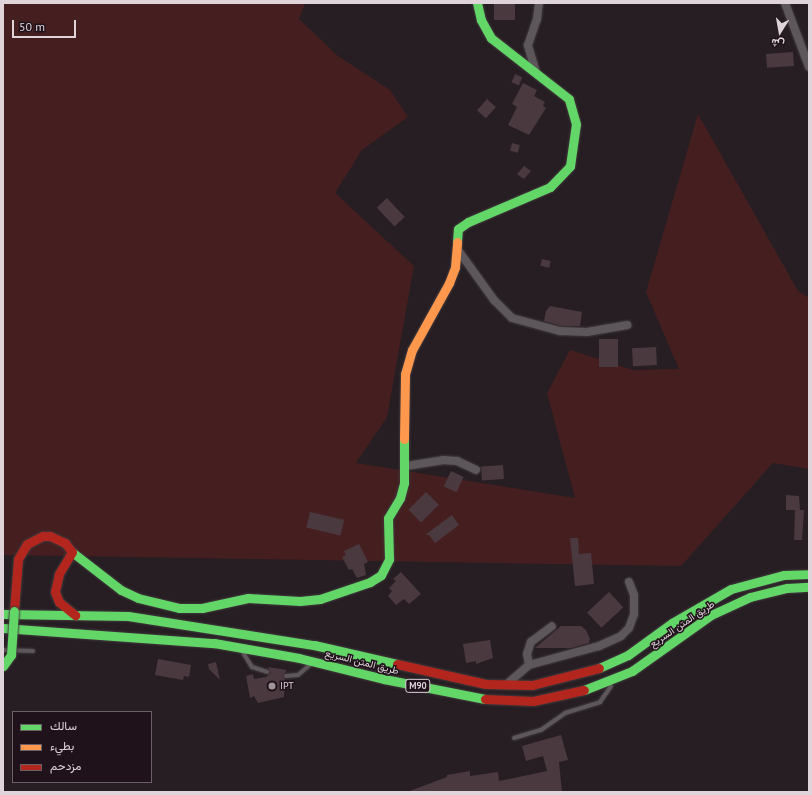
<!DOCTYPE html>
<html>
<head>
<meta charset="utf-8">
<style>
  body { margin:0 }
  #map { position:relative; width:812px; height:795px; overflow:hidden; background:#261e23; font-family:"PT Sans",Vazirmatn,sans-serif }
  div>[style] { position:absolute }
  .green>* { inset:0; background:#451f20 }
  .building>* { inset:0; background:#4b3940; transform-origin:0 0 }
  .roads { filter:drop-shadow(0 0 1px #413a3d) drop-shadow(0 0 1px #413a3d) }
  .lane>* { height:4px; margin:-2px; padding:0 2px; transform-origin:2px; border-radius:2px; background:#5d565a }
  .street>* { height:8px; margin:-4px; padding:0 4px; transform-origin:4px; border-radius:4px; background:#5d565a }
  .fast>* { height:9px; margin:-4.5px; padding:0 4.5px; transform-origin:4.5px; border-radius:4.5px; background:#63d668 }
  .slow>* { height:9px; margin:-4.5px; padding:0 4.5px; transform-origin:4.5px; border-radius:4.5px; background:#ff974d }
  .jam>* { height:9px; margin:-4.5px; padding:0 4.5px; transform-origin:4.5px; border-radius:4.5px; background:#b3261e }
  .bridges { filter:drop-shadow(0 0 1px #413a3d) drop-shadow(0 0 1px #413a3d) }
  .fast-bridge>* { height:9px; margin:-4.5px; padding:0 4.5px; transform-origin:4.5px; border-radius:4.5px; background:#63d668 }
  .dots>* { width:11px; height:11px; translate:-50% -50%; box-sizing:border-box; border:2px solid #20121a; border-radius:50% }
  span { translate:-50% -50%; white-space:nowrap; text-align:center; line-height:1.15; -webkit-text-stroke:3px #20121a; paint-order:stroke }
  .shield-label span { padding:1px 3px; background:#20121a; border:1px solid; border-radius:3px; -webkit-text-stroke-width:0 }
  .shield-label { font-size:9px; color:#dfd4da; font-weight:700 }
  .street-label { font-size:10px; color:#dfd4da }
  .poi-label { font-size:10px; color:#dfd4da }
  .left { translate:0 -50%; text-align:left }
  .frame { position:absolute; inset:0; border:4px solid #dfd4da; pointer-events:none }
  .legend { position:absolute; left:12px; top:711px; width:140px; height:72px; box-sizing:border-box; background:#20121a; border:1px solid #6c6067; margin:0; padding:5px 7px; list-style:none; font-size:12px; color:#dfd4da }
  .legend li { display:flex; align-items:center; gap:8px; height:20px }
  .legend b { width:20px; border:1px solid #6c6067 }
  .north { position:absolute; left:760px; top:12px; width:40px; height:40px; -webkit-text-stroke:3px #20121a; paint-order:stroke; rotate:191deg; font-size:11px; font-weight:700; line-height:16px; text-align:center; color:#dfd4da }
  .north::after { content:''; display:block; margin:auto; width:14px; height:18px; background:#dfd4da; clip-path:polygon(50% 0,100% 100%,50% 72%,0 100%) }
  .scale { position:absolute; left:12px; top:20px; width:64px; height:18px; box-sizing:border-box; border:2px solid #dfd4da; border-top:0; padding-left:5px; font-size:12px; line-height:14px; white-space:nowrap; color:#dfd4da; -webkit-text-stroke:3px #20121a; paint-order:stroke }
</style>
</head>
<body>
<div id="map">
  <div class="green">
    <i style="clip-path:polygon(3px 3px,305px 3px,299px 19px,338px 56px,390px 90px,408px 117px,362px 150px,335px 193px,414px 266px,387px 417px,356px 463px,575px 498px,547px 393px,570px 350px,633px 370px,679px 369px,646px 292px,698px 114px,798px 291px,809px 298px,809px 469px,773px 463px,681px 566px,3px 555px)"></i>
  </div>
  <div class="building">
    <i style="left:494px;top:3px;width:21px;height:17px"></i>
    <i style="left:793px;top:52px;width:14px;height:27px;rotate:86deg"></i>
    <i style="left:515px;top:74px;width:8px;height:9px;rotate:23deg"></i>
    <i style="clip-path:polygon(523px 83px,537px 90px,534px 96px,545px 102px,543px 106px,546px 108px,529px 135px,508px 125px,517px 107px,512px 104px)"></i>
    <i style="left:487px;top:99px;width:12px;height:15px;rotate:42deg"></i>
    <i style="left:512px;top:143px;width:8px;height:8px;rotate:14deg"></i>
    <i style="clip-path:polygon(524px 166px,531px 171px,524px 179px,517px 174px)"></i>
    <i style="left:387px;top:198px;width:26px;height:14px;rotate:47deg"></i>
    <i style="left:542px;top:259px;width:9px;height:7px;rotate:13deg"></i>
    <i style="clip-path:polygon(550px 306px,582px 312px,580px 326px,561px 326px,544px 321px,546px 311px)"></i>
    <i style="left:599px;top:339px;width:19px;height:28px"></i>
    <i style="left:656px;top:347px;width:18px;height:24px;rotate:87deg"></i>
    <i style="left:503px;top:465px;width:14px;height:22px;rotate:86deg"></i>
    <i style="left:451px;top:471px;width:14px;height:17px;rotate:25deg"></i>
    <i style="left:426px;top:492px;width:18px;height:25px;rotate:45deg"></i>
    <i style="clip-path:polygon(786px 495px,799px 496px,800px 510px,804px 510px,802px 540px,794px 540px,795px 510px,786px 510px)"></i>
    <i style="left:310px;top:512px;width:35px;height:16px;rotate:13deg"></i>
    <i style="clip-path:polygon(452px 515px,459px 525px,435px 543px,429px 535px,425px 535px)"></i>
    <i style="clip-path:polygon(570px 538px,578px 538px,579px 554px,591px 553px,594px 584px,575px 586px)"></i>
    <i style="clip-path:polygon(359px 544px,368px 562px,364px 564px,366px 575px,357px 578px,352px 569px,349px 570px,342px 557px,346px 555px,344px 551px)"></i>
    <i style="clip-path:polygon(401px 572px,421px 594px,409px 604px,404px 599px,396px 605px,388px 596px,392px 591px,389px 588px,396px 581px,393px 579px)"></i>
    <i style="left:609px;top:592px;width:21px;height:30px;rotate:47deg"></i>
    <i style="clip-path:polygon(561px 626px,581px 626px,586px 630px,590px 639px,589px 643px,571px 648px,535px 648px)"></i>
    <i style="clip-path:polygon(490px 640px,493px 658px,476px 664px,476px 661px,466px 663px,463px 644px)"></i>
    <i style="clip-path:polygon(158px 659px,191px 665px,189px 677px,184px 676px,183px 680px,155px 675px)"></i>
    <i style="clip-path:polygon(216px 662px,220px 680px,209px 669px,208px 664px)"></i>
    <i style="clip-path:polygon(268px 667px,287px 670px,283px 676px,285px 679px,284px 697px,258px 703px,254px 696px,250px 698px,246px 676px,253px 674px,254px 679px,266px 677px,270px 673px)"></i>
    <i style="clip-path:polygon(561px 735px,568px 760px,559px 762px,562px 792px,407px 792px,447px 777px,447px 775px,470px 771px,470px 776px,498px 772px,499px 781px,547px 771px,543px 756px,526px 761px,522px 746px)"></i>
  </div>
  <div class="roads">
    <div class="lane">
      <i style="left:3px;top:650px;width:30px;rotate:2deg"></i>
      <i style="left:242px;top:651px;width:19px;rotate:58deg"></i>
      <i style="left:252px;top:667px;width:16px;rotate:18deg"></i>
      <i style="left:286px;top:676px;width:12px;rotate:-5deg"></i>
      <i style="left:298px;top:675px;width:17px;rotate:-40deg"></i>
      <i style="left:514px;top:738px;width:28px;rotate:-17deg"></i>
      <i style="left:541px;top:730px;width:29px;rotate:-35deg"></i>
      <i style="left:565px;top:713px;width:37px;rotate:-17deg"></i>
      <i style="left:600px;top:702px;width:19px;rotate:-55deg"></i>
    </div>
    <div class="street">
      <i style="left:785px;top:3px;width:68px;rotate:69.4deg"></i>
      <i style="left:536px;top:72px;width:28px;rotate:-107deg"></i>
      <i style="left:528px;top:45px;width:28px;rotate:-71deg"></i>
      <i style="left:537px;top:19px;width:16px;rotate:-83deg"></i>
      <i style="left:458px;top:250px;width:62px;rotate:54.2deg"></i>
      <i style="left:494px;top:300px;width:25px;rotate:45deg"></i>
      <i style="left:512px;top:318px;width:50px;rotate:15.2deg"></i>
      <i style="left:560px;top:331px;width:27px;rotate:2deg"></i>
      <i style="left:587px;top:332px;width:41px;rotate:-9.9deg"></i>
      <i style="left:406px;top:466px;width:37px;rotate:-9deg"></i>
      <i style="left:443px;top:460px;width:14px;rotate:4deg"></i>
      <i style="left:457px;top:461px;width:21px;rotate:25deg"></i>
      <i style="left:529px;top:665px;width:11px;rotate:-100deg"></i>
      <i style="left:527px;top:654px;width:13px;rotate:-72deg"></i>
      <i style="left:531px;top:642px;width:26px;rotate:-37deg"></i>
      <i style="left:507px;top:684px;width:29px;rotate:-41deg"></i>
      <i style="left:529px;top:665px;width:73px;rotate:-15.2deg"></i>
      <i style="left:599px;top:646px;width:24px;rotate:-24deg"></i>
      <i style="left:621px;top:636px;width:11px;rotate:-45deg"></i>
      <i style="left:629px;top:628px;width:15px;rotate:-70deg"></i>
      <i style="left:634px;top:614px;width:19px;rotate:-90deg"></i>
      <i style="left:634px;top:595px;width:14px;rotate:-111deg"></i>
    </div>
    <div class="fast">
      <i style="left:457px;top:242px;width:13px;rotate:-86deg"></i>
      <i style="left:458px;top:229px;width:12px;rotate:-35deg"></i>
      <i style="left:468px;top:222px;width:89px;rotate:-23.1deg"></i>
      <i style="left:550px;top:187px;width:29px;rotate:-46deg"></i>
      <i style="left:570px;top:166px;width:42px;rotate:-81.9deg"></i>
      <i style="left:576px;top:124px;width:26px;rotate:-106deg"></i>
      <i style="left:569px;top:99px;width:99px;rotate:-142deg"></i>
      <i style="left:491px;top:38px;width:21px;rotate:-119deg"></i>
      <i style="left:481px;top:20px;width:17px;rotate:-103deg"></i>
      <i style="left:72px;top:552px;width:62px;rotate:37.8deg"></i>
      <i style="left:121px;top:590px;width:19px;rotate:25deg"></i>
      <i style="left:138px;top:598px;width:42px;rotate:13.7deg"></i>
      <i style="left:179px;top:608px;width:23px"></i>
      <i style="left:202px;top:608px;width:47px;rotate:-12.3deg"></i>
      <i style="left:248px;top:598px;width:52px;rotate:3.3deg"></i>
      <i style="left:300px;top:601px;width:20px;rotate:-6deg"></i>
      <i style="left:320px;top:599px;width:53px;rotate:-18.8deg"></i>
      <i style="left:370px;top:582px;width:13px;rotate:-32deg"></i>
      <i style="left:381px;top:575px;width:18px;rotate:-63deg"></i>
      <i style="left:389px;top:559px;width:41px;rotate:-91.4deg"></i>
      <i style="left:388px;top:518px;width:23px;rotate:-59deg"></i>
      <i style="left:400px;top:498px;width:16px;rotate:-75deg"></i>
      <i style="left:404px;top:483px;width:44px;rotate:-90deg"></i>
      <i style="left:3px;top:614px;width:125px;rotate:0.9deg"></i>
      <i style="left:128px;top:616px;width:188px;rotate:8.9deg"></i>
      <i style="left:314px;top:645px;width:85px;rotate:12.9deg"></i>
      <i style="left:3px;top:628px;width:212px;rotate:4.1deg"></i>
      <i style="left:214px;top:643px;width:86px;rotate:10deg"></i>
      <i style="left:299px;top:658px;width:88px;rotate:13.9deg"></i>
      <i style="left:384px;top:679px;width:103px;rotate:11.2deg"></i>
      <i style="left:599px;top:668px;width:32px;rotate:-24deg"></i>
      <i style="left:628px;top:655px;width:54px;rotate:-36deg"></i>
      <i style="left:672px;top:623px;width:68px;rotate:-30deg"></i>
      <i style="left:731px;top:589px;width:55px;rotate:-14.8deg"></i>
      <i style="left:784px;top:575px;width:25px;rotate:-2deg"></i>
      <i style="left:584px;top:690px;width:52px;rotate:-21.6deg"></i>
      <i style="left:632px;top:671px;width:97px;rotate:-35.3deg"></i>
      <i style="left:711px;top:615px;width:43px;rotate:-24.8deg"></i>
      <i style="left:750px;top:597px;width:38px;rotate:-14deg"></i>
      <i style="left:787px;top:588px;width:22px;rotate:-3deg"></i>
    </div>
    <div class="slow">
      <i style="left:404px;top:439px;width:65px;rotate:-89.1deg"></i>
      <i style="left:405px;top:374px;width:25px;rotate:-74deg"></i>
      <i style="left:412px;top:350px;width:77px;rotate:-61.1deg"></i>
      <i style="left:449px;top:283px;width:17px;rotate:-69deg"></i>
      <i style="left:455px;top:267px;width:25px;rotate:-85deg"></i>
    </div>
    <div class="jam">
      <i style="left:14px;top:611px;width:52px;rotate:-85.6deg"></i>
      <i style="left:18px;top:559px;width:17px;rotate:-59deg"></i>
      <i style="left:27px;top:544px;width:18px;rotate:-27deg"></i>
      <i style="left:43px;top:536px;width:7px"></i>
      <i style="left:50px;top:536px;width:17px;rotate:25deg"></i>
      <i style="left:65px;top:543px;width:11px;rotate:52deg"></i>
      <i style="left:72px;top:552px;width:26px;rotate:121deg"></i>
      <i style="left:59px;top:574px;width:18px;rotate:103deg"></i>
      <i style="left:55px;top:592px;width:11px;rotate:68deg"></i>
      <i style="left:59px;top:602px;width:21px;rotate:39deg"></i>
      <i style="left:397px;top:664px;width:91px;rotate:12.7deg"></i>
      <i style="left:486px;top:684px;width:46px;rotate:1.2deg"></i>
      <i style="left:532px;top:685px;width:69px;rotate:-14.2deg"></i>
      <i style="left:485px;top:699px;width:48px;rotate:2.4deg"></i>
      <i style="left:533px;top:701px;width:52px;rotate:-12.2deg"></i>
    </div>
  </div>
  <div class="bridges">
    <div class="fast-bridge">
      <i style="left:3px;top:666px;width:14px;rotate:-54deg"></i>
      <i style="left:11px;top:655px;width:44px;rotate:-86.1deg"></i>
    </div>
  </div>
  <div class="dots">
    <i style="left:272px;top:686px;background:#9e949a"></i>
  </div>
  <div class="shield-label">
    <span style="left:418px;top:686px">M90</span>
  </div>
  <div class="street-label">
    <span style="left:682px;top:624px;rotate:-34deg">طريق المتن السريع</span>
    <span style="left:362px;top:662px;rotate:14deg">طريق المتن السريع</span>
  </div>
  <div class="poi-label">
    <span class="left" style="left:280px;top:686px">IPT</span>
  </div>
  <div class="frame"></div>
  <ul class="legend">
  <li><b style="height:5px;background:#63d668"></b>سالك</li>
  <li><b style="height:5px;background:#ff974d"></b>بطيء</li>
  <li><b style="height:5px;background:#b3261e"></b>مزدحم</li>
  </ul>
  <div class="north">ش</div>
  <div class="scale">50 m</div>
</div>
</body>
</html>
